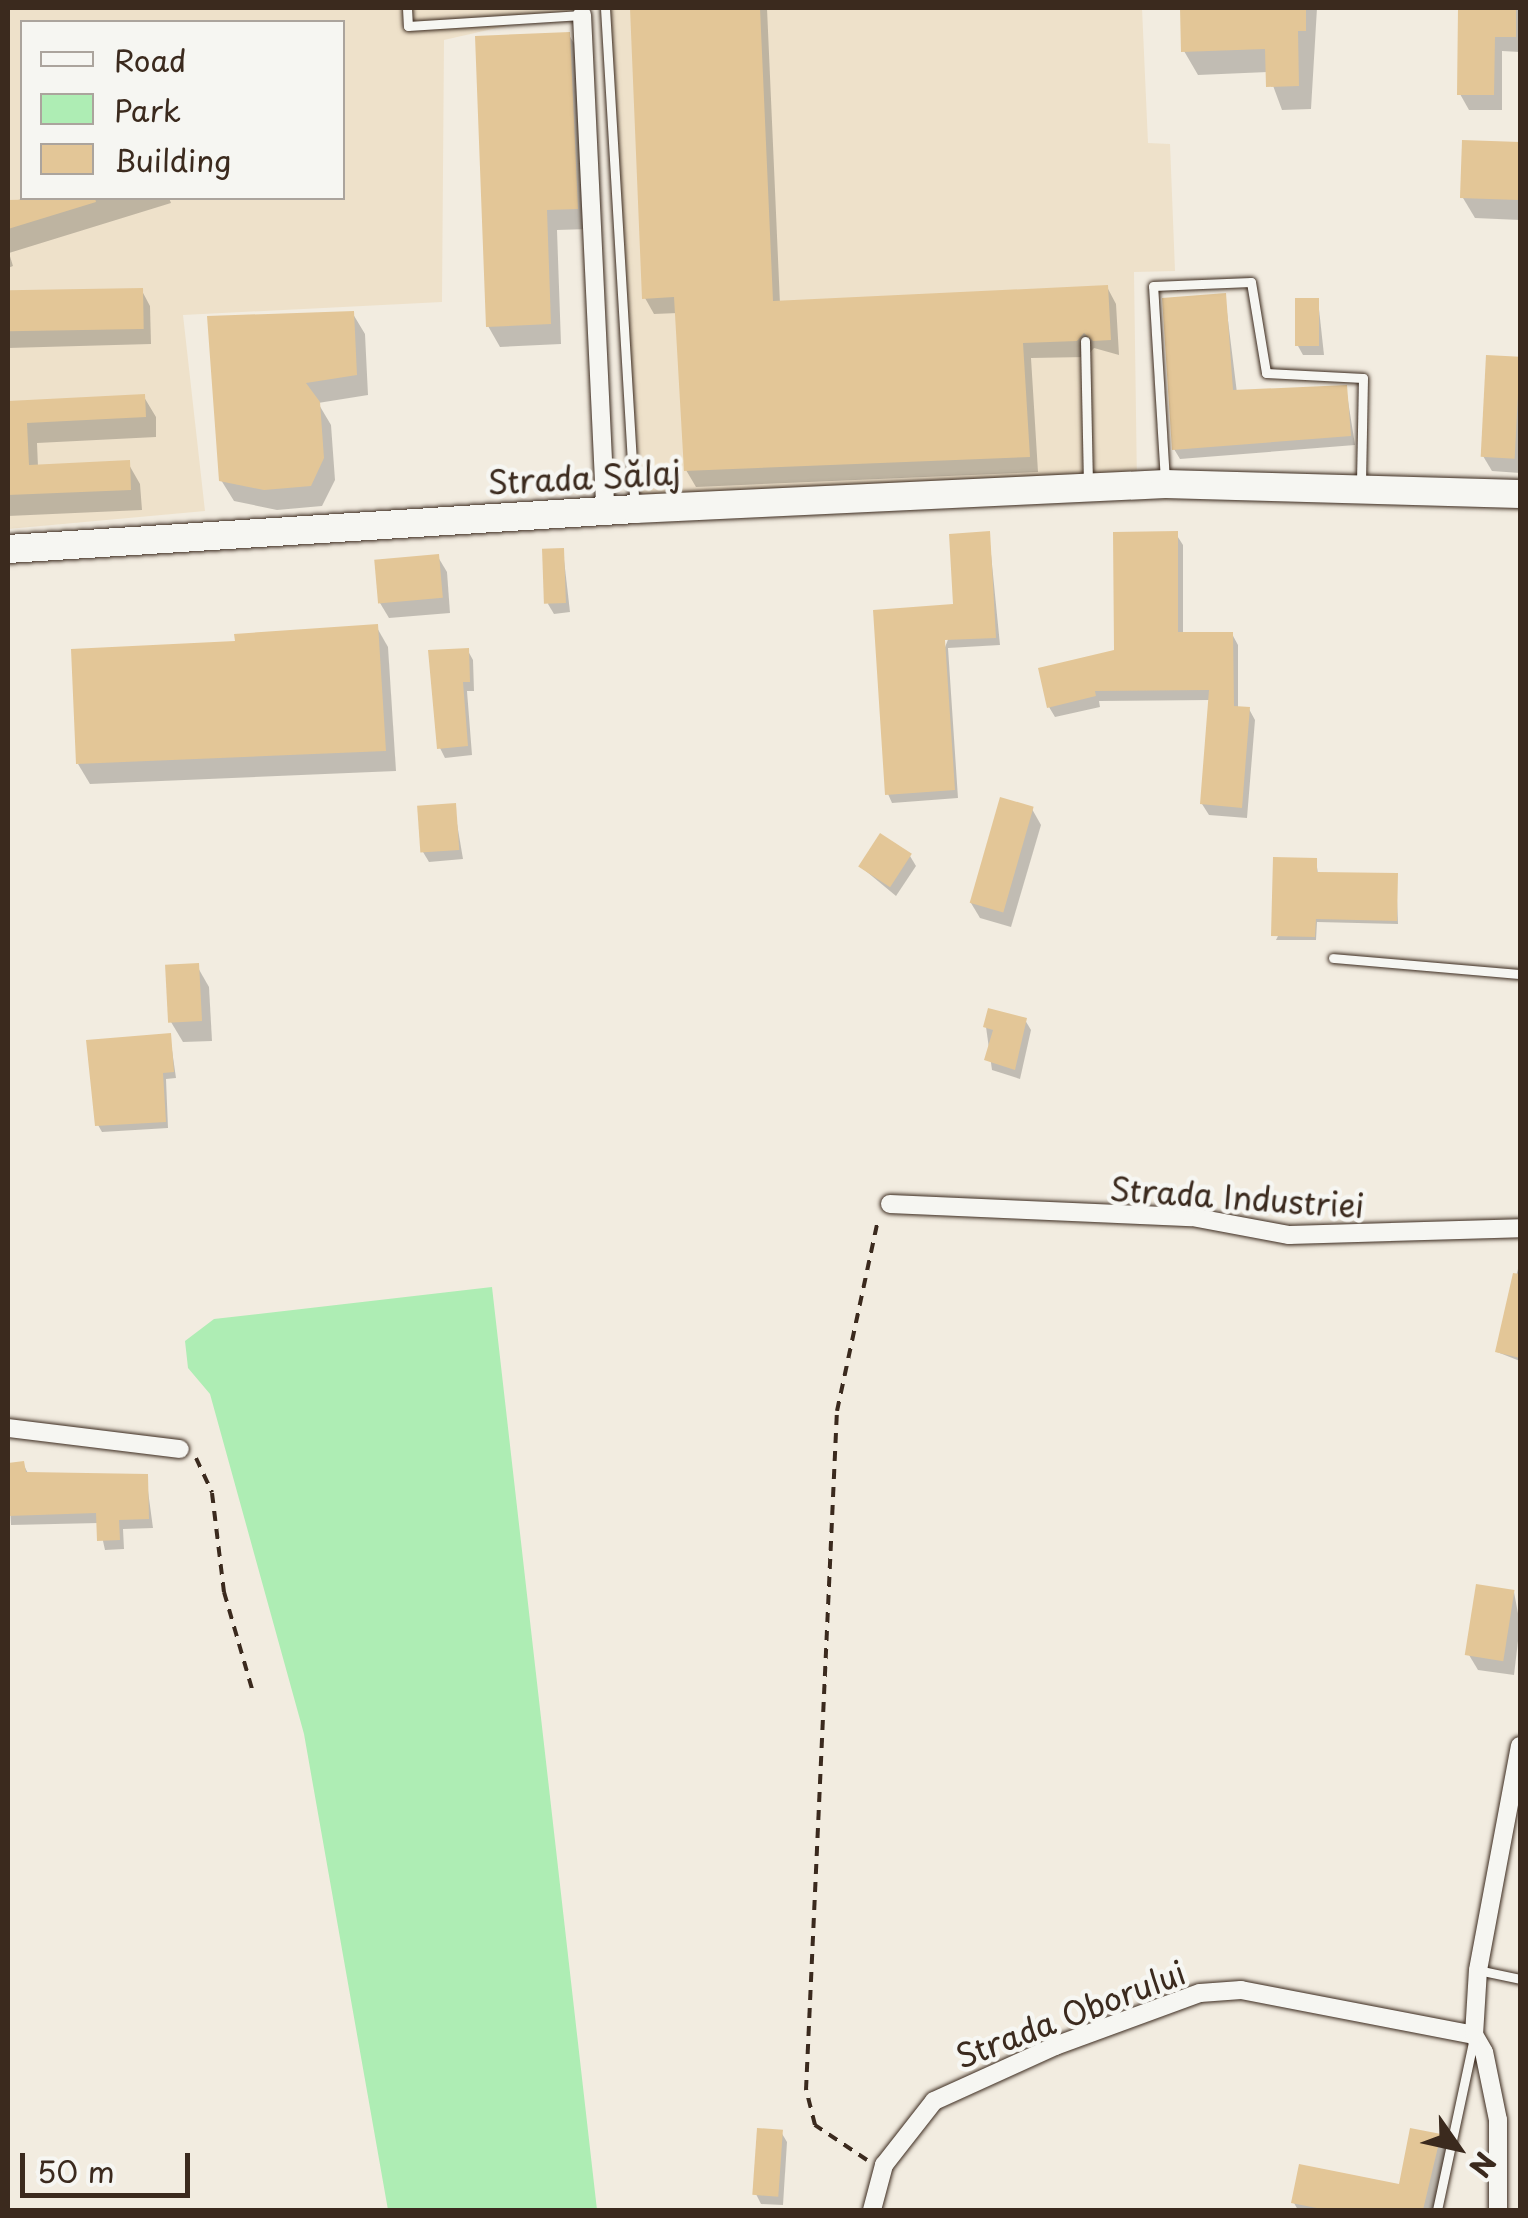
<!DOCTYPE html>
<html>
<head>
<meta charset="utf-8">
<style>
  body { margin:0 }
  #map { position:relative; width:1528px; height:2218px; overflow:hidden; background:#f2ece0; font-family:"Playpen Sans",sans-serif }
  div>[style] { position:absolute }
  .built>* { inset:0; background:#eee1ca }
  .green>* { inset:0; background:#aeedb4 }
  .shadow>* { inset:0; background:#0003 }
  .building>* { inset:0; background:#e3c697; transform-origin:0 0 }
  .path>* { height:4px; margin-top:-2px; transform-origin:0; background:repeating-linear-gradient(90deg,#3b2a1e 0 10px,transparent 0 18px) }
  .roads { filter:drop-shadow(0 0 2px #3b2a1e) drop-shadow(0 0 2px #3b2a1e) }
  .lane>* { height:9px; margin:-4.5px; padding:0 4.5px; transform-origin:4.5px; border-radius:4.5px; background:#f6f6f2 }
  .street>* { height:18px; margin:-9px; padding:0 9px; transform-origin:9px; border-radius:9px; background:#f6f6f2 }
  .secondary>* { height:28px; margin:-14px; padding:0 14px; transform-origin:14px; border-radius:14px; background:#f6f6f2 }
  span { translate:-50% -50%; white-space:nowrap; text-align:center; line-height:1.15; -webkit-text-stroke:9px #f6f6f2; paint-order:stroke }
  .street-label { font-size:32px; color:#3b2a1e }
  .frame { position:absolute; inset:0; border:10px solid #3b2a1e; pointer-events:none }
  .legend { position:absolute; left:20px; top:20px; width:325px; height:180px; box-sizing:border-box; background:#f6f6f2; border:2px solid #aba49d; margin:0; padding:12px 18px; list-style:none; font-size:30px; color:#3b2a1e }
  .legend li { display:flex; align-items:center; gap:20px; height:50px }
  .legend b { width:50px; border:2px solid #aba49d }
  .north { position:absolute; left:1408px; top:2098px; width:100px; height:100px; -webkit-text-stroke:8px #f6f6f2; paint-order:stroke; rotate:124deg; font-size:28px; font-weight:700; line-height:40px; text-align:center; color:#3b2a1e }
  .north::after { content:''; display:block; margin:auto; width:35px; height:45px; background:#3b2a1e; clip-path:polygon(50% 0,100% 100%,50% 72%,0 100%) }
  .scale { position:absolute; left:20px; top:2153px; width:170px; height:45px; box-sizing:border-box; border:5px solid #3b2a1e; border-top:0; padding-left:12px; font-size:30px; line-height:35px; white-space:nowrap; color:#3b2a1e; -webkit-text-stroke:8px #f6f6f2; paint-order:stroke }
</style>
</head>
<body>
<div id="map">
  <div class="built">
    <i style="clip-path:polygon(evenodd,8px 8px,575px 8px,575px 10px,444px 40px,442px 302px,183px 315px,205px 511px,8px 529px,8px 8px,22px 22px,342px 22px,342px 198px,22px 198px,22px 22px)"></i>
    <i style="clip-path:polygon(602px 8px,1142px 8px,1148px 143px,1170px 144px,1175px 271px,1134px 272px,1137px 485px,635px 509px)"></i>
  </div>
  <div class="green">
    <i style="clip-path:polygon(492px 1287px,597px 2210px,388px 2210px,304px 1734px,210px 1394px,188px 1368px,185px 1341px,214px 1319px)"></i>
  </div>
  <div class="shadow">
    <i style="clip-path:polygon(632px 8px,767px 8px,780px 304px,1107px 287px,1116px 304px,1119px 355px,1094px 348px,1086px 357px,1031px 358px,1038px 472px,696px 487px,686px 470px,678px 313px,654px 314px,645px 298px)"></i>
    <i style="clip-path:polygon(1182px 8px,1317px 8px,1311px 109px,1282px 110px,1268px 72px,1198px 75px,1184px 51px)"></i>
    <i style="clip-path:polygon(1461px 8px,1520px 8px,1520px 52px,1502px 51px,1502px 110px,1469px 110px,1460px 94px)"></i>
    <i style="clip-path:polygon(569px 35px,581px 55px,589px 229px,557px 230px,561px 344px,500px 347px,488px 326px)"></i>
    <i style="clip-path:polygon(1464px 143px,1520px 144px,1520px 220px,1475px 218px,1463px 198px)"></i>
    <i style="clip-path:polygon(25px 198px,169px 198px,171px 203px,9px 253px,13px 266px,8px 268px,8px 203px)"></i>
    <i style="clip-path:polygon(142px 291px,150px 306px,151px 344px,8px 348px,8px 295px)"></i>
    <i style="clip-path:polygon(1225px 296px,1237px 393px,1346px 388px,1355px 445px,1180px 459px,1174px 449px)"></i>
    <i style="clip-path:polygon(1318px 300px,1324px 355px,1303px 355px,1298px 346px)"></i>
    <i style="clip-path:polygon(353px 314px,365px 334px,368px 395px,318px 403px,331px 425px,335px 480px,322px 506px,277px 510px,234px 501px,221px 480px)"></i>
    <i style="clip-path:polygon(1489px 358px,1520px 359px,1520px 473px,1492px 471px,1483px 456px)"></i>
    <i style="clip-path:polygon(144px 397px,156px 417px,156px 437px,37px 443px,38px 467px,128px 463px,140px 484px,142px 510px,8px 516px,8px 403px)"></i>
    <i style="clip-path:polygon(989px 534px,1000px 645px,948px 648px,958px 798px,892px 803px,888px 794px)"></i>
    <i style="clip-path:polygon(1176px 534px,1183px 545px,1183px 635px,1232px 634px,1238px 645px,1238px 709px,1249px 709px,1255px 720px,1247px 818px,1209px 815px,1202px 804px,1211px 700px,1099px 701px,1100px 707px,1055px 717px,1049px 707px,1116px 652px)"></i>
    <i style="clip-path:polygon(563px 551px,570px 612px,554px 614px,548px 604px)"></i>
    <i style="clip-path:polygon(438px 557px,447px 572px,450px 613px,389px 618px,380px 603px)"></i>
    <i style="clip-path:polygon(376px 626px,388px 647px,396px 771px,90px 784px,78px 764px)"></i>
    <i style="clip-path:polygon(468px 651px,473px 660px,474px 691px,467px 691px,472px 755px,445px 758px,440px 748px)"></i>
    <i style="clip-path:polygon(454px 806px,463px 859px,429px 862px,423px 852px)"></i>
    <i style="clip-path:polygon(1032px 809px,1041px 825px,1011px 927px,980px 918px,971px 903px)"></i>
    <i style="clip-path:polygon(910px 856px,916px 866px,896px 896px,861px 867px)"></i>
    <i style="clip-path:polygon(1316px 860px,1318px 874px,1396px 876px,1398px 924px,1317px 922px,1316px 940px,1276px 940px)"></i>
    <i style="clip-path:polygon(197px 966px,209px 987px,212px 1041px,183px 1042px,171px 1022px)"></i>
    <i style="clip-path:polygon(1025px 1020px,1031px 1030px,1020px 1079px,992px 1070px,986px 1027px)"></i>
    <i style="clip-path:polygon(170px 1036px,176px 1078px,166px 1079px,168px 1128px,102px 1132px,98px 1125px)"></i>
    <i style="clip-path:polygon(1520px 1261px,1520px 1361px,1497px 1352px)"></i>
    <i style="clip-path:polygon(23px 1464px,29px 1475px,146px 1476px,153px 1528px,123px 1529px,124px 1549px,105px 1550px,99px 1523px,11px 1525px,8px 1465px)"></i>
    <i style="clip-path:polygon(1514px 1592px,1520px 1624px,1514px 1675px,1478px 1670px,1469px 1655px)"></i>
    <i style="clip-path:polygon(781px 2132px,787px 2142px,783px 2205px,761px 2204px,756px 2194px)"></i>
    <i style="clip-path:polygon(1440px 2136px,1448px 2150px,1434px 2210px,1298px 2210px,1294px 2203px,1401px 2187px)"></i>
  </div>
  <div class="building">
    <i style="clip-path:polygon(630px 8px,760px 8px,773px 301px,1108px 285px,1111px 340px,1093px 341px,1084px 333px,1077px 341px,1023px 343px,1030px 457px,684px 471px,674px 297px,642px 299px)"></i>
    <i style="clip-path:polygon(1180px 8px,1306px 8px,1306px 31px,1298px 31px,1299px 86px,1266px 87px,1265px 49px,1181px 52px)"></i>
    <i style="clip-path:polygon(1458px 8px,1516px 8px,1516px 37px,1495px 37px,1494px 95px,1457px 95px)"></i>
    <i style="clip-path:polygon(570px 32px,578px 209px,547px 210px,551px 324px,486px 327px,475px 36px)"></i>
    <i style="left:1462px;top:140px;width:58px;height:58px;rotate:2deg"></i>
    <i style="clip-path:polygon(95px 198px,96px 202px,8px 229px,8px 200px)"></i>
    <i style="left:143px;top:288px;width:41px;height:135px;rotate:89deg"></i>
    <i style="clip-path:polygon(1226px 293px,1233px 390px,1347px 385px,1351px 436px,1172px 450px,1162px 298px)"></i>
    <i style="left:1295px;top:298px;width:24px;height:48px"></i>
    <i style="clip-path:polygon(354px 311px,357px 375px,306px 383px,320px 402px,324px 458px,311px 486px,264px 490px,219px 481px,207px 316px)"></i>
    <i style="left:1486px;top:355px;width:34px;height:102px;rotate:3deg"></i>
    <i style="clip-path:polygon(145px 394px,146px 417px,27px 423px,29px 465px,130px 460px,131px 490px,8px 495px,8px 401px)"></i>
    <i style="clip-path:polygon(990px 531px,996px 638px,945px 640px,955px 790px,885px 795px,873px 610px,953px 604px,949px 534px)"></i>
    <i style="clip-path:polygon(1178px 531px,1178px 632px,1233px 632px,1234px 706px,1250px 707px,1242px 808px,1200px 804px,1209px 690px,1095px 691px,1096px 696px,1047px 708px,1038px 668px,1114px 650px,1113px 532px)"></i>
    <i style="left:564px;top:548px;width:55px;height:22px;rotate:88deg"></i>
    <i style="left:439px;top:554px;width:44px;height:65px;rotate:85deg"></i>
    <i style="clip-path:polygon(378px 624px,386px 751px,76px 764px,71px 649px,235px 641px,234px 634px)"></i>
    <i style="clip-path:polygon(469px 648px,470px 682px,463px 682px,468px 746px,437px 749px,428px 650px)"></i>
    <i style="left:1000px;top:797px;width:35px;height:110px;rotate:16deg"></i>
    <i style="left:456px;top:803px;width:47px;height:39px;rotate:86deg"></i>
    <i style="left:880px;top:833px;width:38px;height:40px;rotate:33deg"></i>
    <i style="clip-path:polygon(1273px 857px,1317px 858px,1317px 872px,1398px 873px,1397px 921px,1316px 919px,1315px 937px,1271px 936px)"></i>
    <i style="left:199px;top:963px;width:58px;height:34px;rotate:87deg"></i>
    <i style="clip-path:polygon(988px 1008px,1027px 1018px,1015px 1070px,984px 1060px,993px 1030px,983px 1027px)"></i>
    <i style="clip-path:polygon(171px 1033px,174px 1072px,163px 1073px,166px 1122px,95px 1126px,86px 1040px)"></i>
    <i style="clip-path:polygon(1513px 1273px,1520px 1274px,1520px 1358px,1495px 1352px)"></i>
    <i style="clip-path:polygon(24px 1461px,26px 1472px,148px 1474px,149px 1519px,119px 1520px,120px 1540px,97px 1541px,96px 1513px,8px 1516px,8px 1463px)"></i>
    <i style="left:1476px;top:1584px;width:39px;height:72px;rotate:9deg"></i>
    <i style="left:757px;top:2128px;width:26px;height:67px;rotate:4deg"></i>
    <i style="clip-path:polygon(1410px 2128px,1441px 2134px,1423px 2210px,1327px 2210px,1291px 2203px,1299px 2164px,1399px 2184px)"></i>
  </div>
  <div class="path">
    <i style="left:196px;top:1458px;width:38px;rotate:65deg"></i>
    <i style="left:212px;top:1493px;width:100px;rotate:83.1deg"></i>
    <i style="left:224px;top:1592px;width:101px;rotate:73.9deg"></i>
    <i style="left:867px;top:2160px;width:63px;rotate:-146.1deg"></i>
    <i style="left:815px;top:2125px;width:36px;rotate:-104deg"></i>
    <i style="left:806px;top:2090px;width:680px;rotate:-87.39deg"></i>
    <i style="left:837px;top:1411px;width:195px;rotate:-77.9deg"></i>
  </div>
  <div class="roads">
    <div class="lane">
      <i style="left:407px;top:8px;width:18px;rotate:87deg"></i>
      <i style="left:408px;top:26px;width:174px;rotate:-3.6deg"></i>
      <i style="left:605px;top:8px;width:499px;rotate:86.6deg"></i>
      <i style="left:1085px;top:341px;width:142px;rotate:88.8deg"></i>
      <i style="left:1165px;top:481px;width:195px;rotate:-93.5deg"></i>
      <i style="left:1153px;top:286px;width:98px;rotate:-2.3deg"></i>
      <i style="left:1251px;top:282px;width:92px;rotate:80.6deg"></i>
      <i style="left:1266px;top:373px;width:97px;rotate:3deg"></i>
      <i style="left:1363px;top:378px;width:107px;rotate:91.1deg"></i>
      <i style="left:1333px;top:958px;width:188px;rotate:4.9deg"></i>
      <i style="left:1478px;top:1970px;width:43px;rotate:12.1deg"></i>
      <i style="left:1437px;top:2210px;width:177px;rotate:-77.9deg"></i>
    </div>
    <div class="street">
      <i style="left:582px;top:15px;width:496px;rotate:87.3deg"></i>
      <i style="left:890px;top:1204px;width:302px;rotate:2.5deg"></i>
      <i style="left:1192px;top:1217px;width:99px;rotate:10.5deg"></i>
      <i style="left:1289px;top:1235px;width:231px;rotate:-1.7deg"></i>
      <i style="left:8px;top:1428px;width:173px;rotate:7deg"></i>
      <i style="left:872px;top:2210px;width:47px;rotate:-75.1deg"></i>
      <i style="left:884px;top:2165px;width:81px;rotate:-52deg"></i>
      <i style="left:934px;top:2101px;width:133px;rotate:-24.4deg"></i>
      <i style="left:1055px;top:2046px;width:154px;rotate:-20.1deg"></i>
      <i style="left:1200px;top:1993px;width:41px;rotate:-4.2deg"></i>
      <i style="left:1241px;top:1990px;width:237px;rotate:10.9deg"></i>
      <i style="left:1498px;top:2210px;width:90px;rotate:-90deg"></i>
      <i style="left:1498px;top:2120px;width:69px;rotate:-101.6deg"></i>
      <i style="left:1484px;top:2052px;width:20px;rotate:-120deg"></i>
      <i style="left:1474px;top:2035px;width:65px;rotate:-86.5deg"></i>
      <i style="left:1478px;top:1970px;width:228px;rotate:-79.4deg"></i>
    </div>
    <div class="secondary">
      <i style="left:8px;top:549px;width:628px;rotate:-3.65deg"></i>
      <i style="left:635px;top:509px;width:531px;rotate:-2.7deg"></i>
      <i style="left:1165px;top:484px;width:355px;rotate:1.6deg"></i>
    </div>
  </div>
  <div class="street-label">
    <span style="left:584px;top:477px;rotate:-3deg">Strada Sălaj</span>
    <span style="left:1237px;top:1197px;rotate:4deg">Strada Industriei</span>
    <span style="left:1070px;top:2014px;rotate:-21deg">Strada Oborului</span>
  </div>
  <div class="frame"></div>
  <ul class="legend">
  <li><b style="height:12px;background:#f6f6f2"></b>Road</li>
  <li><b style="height:28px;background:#aeedb4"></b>Park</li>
  <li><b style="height:28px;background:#e3c697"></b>Building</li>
  </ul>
  <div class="north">N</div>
  <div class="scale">50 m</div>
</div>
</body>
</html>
